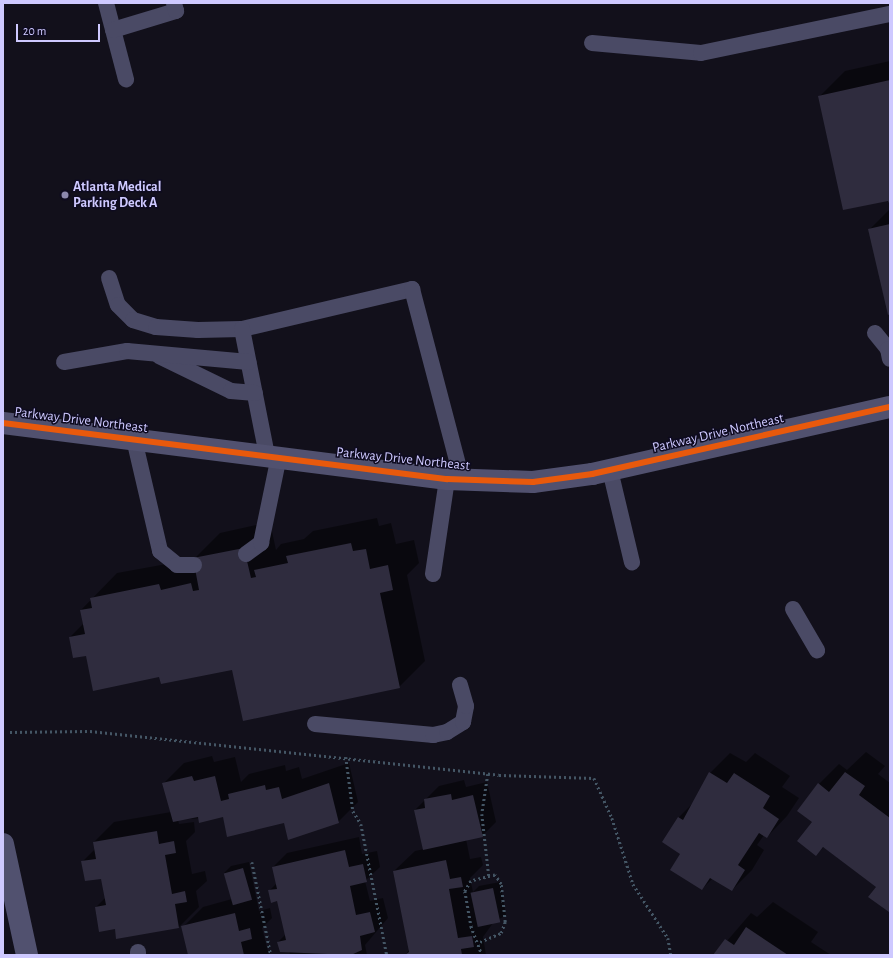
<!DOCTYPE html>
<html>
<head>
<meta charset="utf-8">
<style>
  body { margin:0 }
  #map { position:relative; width:893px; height:958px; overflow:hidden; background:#12101b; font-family:"Alegreya Sans",sans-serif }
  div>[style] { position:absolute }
  .shadow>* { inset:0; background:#0007 }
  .building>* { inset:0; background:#2f2c3e; transform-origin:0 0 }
  .path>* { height:2.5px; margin-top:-1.25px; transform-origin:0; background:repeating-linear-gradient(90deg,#445665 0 2px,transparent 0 5px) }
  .lane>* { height:16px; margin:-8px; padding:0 8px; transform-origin:8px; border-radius:8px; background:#4a4a65 }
  .secondary>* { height:22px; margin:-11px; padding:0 11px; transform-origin:11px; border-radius:11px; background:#51516f }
  .cycleway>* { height:6px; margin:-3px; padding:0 3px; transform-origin:3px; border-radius:3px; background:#e8590c }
  .dots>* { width:11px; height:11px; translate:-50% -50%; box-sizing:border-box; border:2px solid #0e0b20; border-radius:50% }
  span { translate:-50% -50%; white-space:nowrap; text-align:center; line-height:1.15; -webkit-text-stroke:3px #0e0b20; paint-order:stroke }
  .poi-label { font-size:14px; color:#cec9ff; font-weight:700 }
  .left { translate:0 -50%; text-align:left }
  .street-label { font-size:14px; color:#cec9ff }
  .frame { position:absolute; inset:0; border:4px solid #cec9ff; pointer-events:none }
  .scale { position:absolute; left:16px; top:24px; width:84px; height:18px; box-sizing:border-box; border:2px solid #cec9ff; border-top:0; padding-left:5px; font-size:12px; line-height:14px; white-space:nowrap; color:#cec9ff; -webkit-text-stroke:3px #0e0b20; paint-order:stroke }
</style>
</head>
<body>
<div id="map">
  <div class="shadow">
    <i style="clip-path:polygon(890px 61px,890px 205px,819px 97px,845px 71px)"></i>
    <i style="clip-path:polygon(890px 209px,890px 313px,869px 230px)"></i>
    <i style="clip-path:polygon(377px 518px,379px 526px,391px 523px,396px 544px,414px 540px,419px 563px,407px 575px,425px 661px,399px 687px,233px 668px,160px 676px,70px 637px,83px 624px,81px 610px,117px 573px,194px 559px,220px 533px,270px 522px,276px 550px,281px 544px,304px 539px,313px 531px)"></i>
    <i style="clip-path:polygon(866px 752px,885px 766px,878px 774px,890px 783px,889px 911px,877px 887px,824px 847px,816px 854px,813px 822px,819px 784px,839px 764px,847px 770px)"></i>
    <i style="clip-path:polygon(730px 753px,746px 762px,755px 753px,790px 776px,782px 787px,799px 798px,787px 816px,767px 837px,764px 835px,757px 845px,764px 850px,752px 870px,732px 890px,713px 878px,702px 889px,682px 854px,679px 817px,694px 802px,710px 773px)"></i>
    <i style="clip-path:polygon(212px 756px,214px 762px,235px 757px,241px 782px,249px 774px,285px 765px,286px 771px,299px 767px,302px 779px,349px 763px,358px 802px,338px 822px,285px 822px,224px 816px,178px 820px,179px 824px,194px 822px,195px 832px,186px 841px,192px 874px,205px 871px,207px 881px,196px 891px,199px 907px,179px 927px,117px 938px,116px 928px,96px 907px,106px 897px,102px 878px,82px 862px,95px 849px,94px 842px,114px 822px,171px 812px,164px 783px,184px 763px)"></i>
    <i style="clip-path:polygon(464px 780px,466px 787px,487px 782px,496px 822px,482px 836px,466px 839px,470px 859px,481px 857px,483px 865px,470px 878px,473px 892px,479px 886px,500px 882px,506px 915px,493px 923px,483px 937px,486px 955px,406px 955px,409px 949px,394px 871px,415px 851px,424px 849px,415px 810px,439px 786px)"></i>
    <i style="clip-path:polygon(359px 837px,362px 854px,377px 851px,380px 867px,365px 881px,370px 901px,383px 898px,388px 918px,365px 945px,367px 955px,290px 955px,289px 949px,278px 942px,286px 934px,278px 900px,269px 891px,277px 883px,273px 867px,287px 853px)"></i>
    <i style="clip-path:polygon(249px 862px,259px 911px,270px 908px,272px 918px,262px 928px,269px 955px,189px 955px,183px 927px,203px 907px,232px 899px,224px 873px,231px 866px)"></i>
    <i style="clip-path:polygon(773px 902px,818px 932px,811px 942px,831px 955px,715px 955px,751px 913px,757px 917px)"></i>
  </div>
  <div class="building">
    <i style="clip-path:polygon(890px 80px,890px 206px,888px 201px,843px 210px,818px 96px)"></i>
    <i style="clip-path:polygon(890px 224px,890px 314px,888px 315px,868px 229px)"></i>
    <i style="clip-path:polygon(351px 543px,353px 551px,366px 549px,370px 569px,388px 565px,393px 590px,380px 593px,400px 688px,243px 721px,232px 670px,161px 684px,159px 677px,93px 691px,86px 656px,73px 658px,69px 637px,85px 634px,80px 610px,92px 608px,90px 598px,159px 584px,161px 590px,191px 583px,193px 591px,199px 590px,193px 558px,244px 548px,251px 578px,256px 577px,254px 570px,288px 563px,286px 556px)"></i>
    <i style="clip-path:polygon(709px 772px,727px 783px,734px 773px,770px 796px,763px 808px,779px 819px,767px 838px,759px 833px,738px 865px,745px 870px,732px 891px,710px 878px,702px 890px,670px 870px,680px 854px,662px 842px,678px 817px,683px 820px)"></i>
    <i style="clip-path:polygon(845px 772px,865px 786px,859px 795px,890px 818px,889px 912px,868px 897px,876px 887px,823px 847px,816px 856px,797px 841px,812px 822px,797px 811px,818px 783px,829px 792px)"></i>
    <i style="clip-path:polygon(192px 776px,194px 781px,215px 776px,221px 801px,229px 799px,228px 794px,265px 785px,266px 790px,279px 787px,282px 799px,329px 783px,339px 823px,288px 840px,284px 823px,227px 837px,223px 817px,199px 823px,198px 817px,173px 822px,162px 783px)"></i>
    <i style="clip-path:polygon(451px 794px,452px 800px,473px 795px,483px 837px,423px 850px,414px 810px,425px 808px,424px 799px)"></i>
    <i style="clip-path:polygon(157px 831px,159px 844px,174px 841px,176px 853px,165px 855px,172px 894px,185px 891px,187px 902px,175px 904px,179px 928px,116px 939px,115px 929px,99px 932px,95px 907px,106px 905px,101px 879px,85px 881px,81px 861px,96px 859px,93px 842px)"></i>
    <i style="clip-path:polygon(345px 850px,349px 867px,363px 864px,367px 882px,350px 886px,356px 915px,370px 912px,375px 932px,360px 936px,362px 950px,351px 955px,280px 952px,277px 942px,286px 940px,277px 901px,271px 903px,268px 890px,277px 889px,272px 867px)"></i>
    <i style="clip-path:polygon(446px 860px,450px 879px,461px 877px,463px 887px,449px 889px,458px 938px,472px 936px,474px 947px,461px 949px,462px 955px,405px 955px,409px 952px,393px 871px)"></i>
    <i style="left:243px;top:868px;width:33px;height:20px;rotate:74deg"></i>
    <i style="left:493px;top:888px;width:35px;height:23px;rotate:78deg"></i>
    <i style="clip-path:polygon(235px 913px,239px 931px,250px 928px,252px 939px,241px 942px,244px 955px,188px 955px,181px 926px)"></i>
    <i style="clip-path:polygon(746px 927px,788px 955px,713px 955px,725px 939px,734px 945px)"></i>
  </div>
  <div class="path">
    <i style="left:10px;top:732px;width:80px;rotate:-0.7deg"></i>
    <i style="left:90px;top:731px;width:411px;rotate:6.1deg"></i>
    <i style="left:499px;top:775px;width:95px;rotate:1.8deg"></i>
    <i style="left:594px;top:778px;width:44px;rotate:65.8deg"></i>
    <i style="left:612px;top:818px;width:69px;rotate:72.3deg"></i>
    <i style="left:633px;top:884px;width:64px;rotate:57.1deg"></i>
    <i style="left:668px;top:938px;width:17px;rotate:80deg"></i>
    <i style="left:346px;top:757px;width:54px;rotate:82.6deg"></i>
    <i style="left:353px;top:811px;width:15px;rotate:58deg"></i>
    <i style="left:361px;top:824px;width:134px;rotate:78.8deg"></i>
    <i style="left:488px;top:774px;width:40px;rotate:98.5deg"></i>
    <i style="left:482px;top:814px;width:62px;rotate:83.6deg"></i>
    <i style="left:252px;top:862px;width:95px;rotate:78.5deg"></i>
    <i style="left:480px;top:942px;width:23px;rotate:-23deg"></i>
    <i style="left:501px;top:933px;width:12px;rotate:-70deg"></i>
    <i style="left:505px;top:922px;width:38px;rotate:-96deg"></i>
    <i style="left:501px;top:884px;width:11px;rotate:-124deg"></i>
    <i style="left:495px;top:875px;width:25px;rotate:166deg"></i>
    <i style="left:471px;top:881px;width:12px;rotate:121deg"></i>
    <i style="left:465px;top:891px;width:36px;rotate:80deg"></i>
    <i style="left:471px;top:926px;width:31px;rotate:69deg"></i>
  </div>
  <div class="lane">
    <i style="left:106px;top:3px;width:79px;rotate:75.3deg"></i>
    <i style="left:113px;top:30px;width:66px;rotate:-16.8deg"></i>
    <i style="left:176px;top:11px;width:8px;rotate:-104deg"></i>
    <i style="left:592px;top:43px;width:109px;rotate:5.2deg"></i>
    <i style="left:701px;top:53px;width:193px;rotate:-11.7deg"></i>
    <i style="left:109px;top:278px;width:28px;rotate:72deg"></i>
    <i style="left:118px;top:305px;width:21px;rotate:45deg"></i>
    <i style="left:133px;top:320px;width:24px;rotate:17deg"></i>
    <i style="left:156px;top:327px;width:42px;rotate:4.1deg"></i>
    <i style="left:198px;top:330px;width:44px;rotate:-1.3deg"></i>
    <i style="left:242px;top:329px;width:175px;rotate:-13.2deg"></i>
    <i style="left:412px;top:289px;width:196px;rotate:75.3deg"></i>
    <i style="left:242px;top:329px;width:128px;rotate:78.8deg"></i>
    <i style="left:875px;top:333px;width:21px;rotate:51deg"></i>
    <i style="left:888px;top:349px;width:10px;rotate:79deg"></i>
    <i style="left:159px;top:356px;width:80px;rotate:25.9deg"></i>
    <i style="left:231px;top:391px;width:24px;rotate:5deg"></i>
    <i style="left:64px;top:362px;width:64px;rotate:-9.9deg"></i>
    <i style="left:127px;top:351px;width:122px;rotate:5.2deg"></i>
    <i style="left:134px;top:439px;width:115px;rotate:76.9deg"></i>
    <i style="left:160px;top:551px;width:22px;rotate:39deg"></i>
    <i style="left:177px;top:565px;width:17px"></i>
    <i style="left:610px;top:470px;width:95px;rotate:76.6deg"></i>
    <i style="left:246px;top:554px;width:19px;rotate:-36deg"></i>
    <i style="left:261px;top:543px;width:89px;rotate:-78.3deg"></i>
    <i style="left:433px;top:574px;width:96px;rotate:-81.6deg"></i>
    <i style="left:793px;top:609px;width:48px;rotate:59.7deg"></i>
    <i style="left:315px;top:724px;width:119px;rotate:5.3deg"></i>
    <i style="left:433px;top:735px;width:14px;rotate:-12deg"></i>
    <i style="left:447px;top:732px;width:19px;rotate:-32deg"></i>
    <i style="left:463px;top:722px;width:16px;rotate:-79deg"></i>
    <i style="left:466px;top:706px;width:22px;rotate:-106deg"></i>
    <i style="left:138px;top:952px;width:3px;rotate:90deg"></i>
  </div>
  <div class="secondary">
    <i style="left:3px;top:423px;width:448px;rotate:7.2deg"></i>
    <i style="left:447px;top:479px;width:86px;rotate:2deg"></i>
    <i style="left:533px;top:482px;width:60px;rotate:-7.7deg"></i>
    <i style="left:592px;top:474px;width:305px;rotate:-12.7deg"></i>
    <i style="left:3px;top:844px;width:114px;rotate:77.8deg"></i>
  </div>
  <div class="cycleway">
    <i style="left:3px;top:423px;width:448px;rotate:7.2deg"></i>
    <i style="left:447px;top:479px;width:86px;rotate:2deg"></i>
    <i style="left:533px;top:482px;width:60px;rotate:-7.7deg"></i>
    <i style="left:592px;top:474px;width:305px;rotate:-12.7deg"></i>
  </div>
  <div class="dots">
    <i style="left:65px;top:195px;background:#8c88af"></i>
  </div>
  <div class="poi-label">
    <span class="left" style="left:73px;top:195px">Atlanta Medical<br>Parking Deck A</span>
  </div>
  <div class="street-label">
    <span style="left:81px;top:420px;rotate:7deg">Parkway Drive Northeast</span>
    <span style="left:718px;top:433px;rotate:-13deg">Parkway Drive Northeast</span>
    <span style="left:403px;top:459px;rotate:6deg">Parkway Drive Northeast</span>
  </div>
  <div class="frame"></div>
  <div class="scale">20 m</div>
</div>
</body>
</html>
